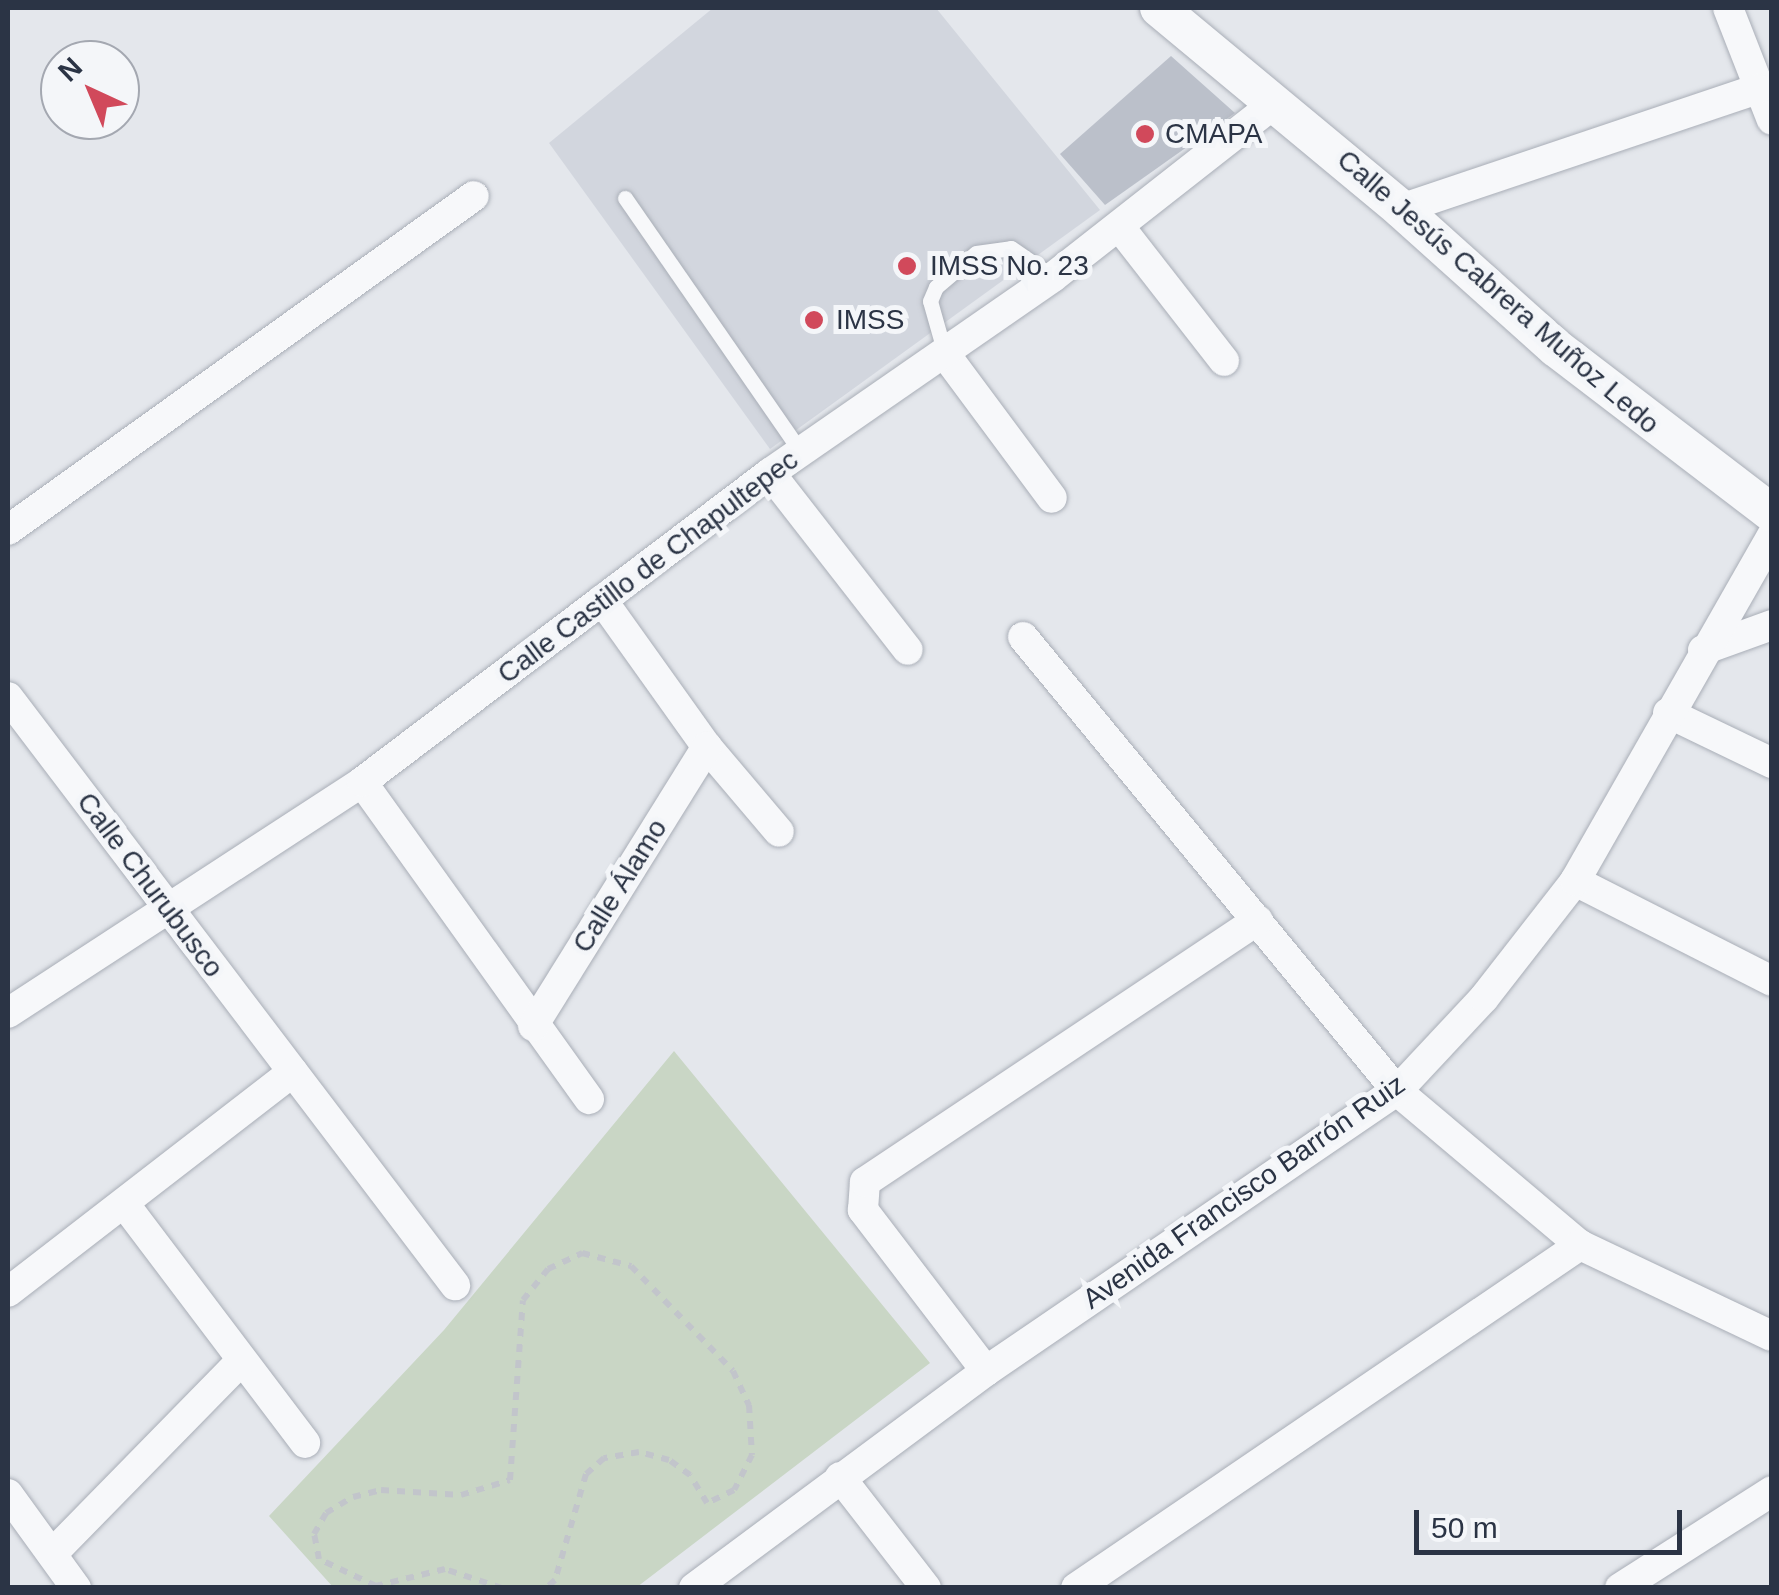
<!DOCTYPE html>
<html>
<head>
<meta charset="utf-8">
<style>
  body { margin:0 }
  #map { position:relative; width:1779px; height:1595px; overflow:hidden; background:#e4e7ec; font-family:Helvetica,sans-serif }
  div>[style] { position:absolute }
  .built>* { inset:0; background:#d2d6de }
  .green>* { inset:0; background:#c9d6c5 }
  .building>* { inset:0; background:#bbc0ca }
  .path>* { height:6px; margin-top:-3px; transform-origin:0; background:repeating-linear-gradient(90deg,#c2c5cb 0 8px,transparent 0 16px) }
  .roads { filter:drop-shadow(0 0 2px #a9aeb7) drop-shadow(0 0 2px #a9aeb7) }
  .service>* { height:15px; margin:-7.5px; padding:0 7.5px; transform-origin:7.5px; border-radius:7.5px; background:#f7f8fa }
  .minor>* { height:30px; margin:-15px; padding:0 15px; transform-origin:15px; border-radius:15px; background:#f7f8fa }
  .tertiary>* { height:38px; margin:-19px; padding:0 19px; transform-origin:19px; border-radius:19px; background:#f7f8fa }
  .dots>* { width:28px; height:28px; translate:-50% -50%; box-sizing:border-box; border:5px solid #f4f6f9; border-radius:50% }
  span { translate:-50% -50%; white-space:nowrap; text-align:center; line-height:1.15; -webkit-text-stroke:10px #f4f6f9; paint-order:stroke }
  .poi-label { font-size:28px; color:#2b3445 }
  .left { translate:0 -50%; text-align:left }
  .street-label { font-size:28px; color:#2b3445 }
  .frame { position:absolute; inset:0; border:10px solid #2b3445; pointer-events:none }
  .north { position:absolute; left:40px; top:40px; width:100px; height:100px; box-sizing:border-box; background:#f4f6f9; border:2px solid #a4a8b1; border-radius:50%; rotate:316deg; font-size:28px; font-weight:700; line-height:40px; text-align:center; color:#2b3445 }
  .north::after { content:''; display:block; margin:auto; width:35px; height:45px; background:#d1495b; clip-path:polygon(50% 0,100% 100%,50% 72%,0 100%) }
  .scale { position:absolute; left:1414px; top:1510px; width:268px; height:45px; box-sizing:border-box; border:5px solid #2b3445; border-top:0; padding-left:12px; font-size:30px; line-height:35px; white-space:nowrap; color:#2b3445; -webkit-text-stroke:8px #f4f6f9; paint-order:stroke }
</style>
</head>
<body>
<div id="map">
  <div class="built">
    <i style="clip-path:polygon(713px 8px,936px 8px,1100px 210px,770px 449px,549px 143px)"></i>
  </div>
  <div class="green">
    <i style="clip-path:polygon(674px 1051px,930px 1363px,637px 1587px,333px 1587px,269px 1516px,444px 1330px)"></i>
  </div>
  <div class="building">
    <i style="clip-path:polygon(1171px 56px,1235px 113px,1105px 205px,1060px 154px)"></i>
  </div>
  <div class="path">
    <i style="left:502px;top:1588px;width:60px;rotate:-161.6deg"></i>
    <i style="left:445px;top:1569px;width:71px;rotate:166.2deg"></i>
    <i style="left:376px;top:1586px;width:63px;rotate:-154.7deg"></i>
    <i style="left:319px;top:1559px;width:25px;rotate:-101deg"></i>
    <i style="left:314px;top:1534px;width:24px;rotate:-60deg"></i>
    <i style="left:326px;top:1513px;width:31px;rotate:-31deg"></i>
    <i style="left:353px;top:1497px;width:29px;rotate:-14deg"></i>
    <i style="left:381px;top:1490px;width:80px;rotate:3.6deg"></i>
    <i style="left:461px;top:1495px;width:51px;rotate:-17deg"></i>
    <i style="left:510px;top:1480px;width:180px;rotate:-85.9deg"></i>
    <i style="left:523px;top:1300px;width:40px;rotate:-51deg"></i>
    <i style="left:548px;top:1269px;width:38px;rotate:-25deg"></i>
    <i style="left:582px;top:1253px;width:51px;rotate:14.9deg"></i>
    <i style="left:631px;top:1266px;width:146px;rotate:45.8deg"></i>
    <i style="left:733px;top:1371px;width:38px;rotate:65deg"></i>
    <i style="left:749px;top:1405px;width:50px;rotate:86.6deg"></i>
    <i style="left:752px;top:1455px;width:39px;rotate:117deg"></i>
    <i style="left:734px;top:1490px;width:30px;rotate:154deg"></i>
    <i style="left:707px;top:1503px;width:33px;rotate:-121deg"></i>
    <i style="left:690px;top:1475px;width:26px;rotate:-144deg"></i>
    <i style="left:669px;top:1460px;width:31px;rotate:-165deg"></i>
    <i style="left:639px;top:1452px;width:36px;rotate:170deg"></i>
    <i style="left:604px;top:1458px;width:24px;rotate:138deg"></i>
    <i style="left:586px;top:1474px;width:110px;rotate:106.3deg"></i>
    <i style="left:555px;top:1580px;width:12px;rotate:138deg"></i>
  </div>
  <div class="roads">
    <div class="service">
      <i style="left:625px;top:198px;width:309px;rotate:55.3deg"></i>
      <i style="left:945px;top:354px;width:55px;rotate:-105.8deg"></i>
      <i style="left:930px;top:301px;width:15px;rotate:-67deg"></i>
      <i style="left:936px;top:287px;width:52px;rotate:-40.4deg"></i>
      <i style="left:976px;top:253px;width:35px;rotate:-8deg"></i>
      <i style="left:1011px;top:248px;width:51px;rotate:34.6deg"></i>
    </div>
    <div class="minor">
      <i style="left:1728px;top:8px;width:120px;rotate:68.6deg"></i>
      <i style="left:1401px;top:209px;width:376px;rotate:-18.6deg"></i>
      <i style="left:1119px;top:226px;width:171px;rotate:52.1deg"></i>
      <i style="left:945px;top:354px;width:179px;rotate:53.4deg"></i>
      <i style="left:770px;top:473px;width:224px;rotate:52.1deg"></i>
      <i style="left:8px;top:530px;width:573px;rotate:-35.63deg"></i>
      <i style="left:602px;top:600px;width:181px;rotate:54.5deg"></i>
      <i style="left:707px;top:747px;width:111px;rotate:49.7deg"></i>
      <i style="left:1023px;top:637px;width:588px;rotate:50.52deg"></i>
      <i style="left:1397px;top:1091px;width:239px;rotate:40.1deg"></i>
      <i style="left:1580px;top:1245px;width:212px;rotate:25.4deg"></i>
      <i style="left:1703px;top:650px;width:73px;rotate:-19.9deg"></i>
      <i style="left:8px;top:697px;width:739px;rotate:52.76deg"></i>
      <i style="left:1668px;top:713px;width:115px;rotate:25.7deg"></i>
      <i style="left:362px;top:782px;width:390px;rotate:54.4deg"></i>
      <i style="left:1575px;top:881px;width:221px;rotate:26.9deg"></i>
      <i style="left:8px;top:1013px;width:423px;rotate:-33.1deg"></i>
      <i style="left:362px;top:782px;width:512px;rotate:-37.14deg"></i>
      <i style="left:770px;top:473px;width:344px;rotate:-34.7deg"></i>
      <i style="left:1053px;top:277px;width:283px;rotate:-38.1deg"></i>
      <i style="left:533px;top:1026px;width:329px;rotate:-58.1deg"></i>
      <i style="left:126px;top:1206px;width:297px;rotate:52.9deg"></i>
      <i style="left:8px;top:1292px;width:360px;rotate:-37.7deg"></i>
      <i style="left:986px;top:1371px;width:203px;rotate:-127.4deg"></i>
      <i style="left:863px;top:1210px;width:28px;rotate:-86deg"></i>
      <i style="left:865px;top:1182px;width:472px;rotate:-33.7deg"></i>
      <i style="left:840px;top:1477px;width:140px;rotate:52.2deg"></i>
      <i style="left:8px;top:1494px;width:116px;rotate:54.1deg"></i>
      <i style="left:53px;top:1553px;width:269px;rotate:-45.6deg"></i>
      <i style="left:694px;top:1588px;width:364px;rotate:-36.6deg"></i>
      <i style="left:986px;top:1371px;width:497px;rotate:-34.3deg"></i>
      <i style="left:1397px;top:1091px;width:127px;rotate:-46.9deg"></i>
      <i style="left:1484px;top:998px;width:148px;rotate:-52.1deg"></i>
      <i style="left:1575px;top:881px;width:398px;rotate:-60.3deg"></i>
      <i style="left:1076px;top:1588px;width:610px;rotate:-34.24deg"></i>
      <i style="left:1620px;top:1588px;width:180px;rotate:-32.5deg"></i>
    </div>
    <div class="tertiary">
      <i style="left:1159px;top:8px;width:315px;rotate:39.7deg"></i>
      <i style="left:1401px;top:209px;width:208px;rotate:41.9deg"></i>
      <i style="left:1556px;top:348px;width:272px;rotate:37.4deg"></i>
    </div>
  </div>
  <div class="dots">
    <i style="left:1145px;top:134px;background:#d1495b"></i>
    <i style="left:907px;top:266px;background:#d1495b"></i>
    <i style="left:814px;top:320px;background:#d1495b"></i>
  </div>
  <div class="poi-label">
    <span class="left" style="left:1165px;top:134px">CMAPA</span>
    <span class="left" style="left:930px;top:266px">IMSS No. 23</span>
    <span class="left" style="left:836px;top:320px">IMSS</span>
  </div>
  <div class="street-label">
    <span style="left:1498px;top:292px;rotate:41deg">Calle Jesús Cabrera Muñoz Ledo</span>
    <span style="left:648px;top:567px;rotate:-37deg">Calle Castillo de Chapultepec</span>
    <span style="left:150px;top:885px;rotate:53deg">Calle Churubusco</span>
    <span style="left:620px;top:886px;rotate:-58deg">Calle Álamo</span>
    <span style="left:1244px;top:1192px;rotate:-35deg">Avenida Francisco Barrón Ruiz</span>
  </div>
  <div class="frame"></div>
  <div class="north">N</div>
  <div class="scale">50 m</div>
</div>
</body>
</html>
